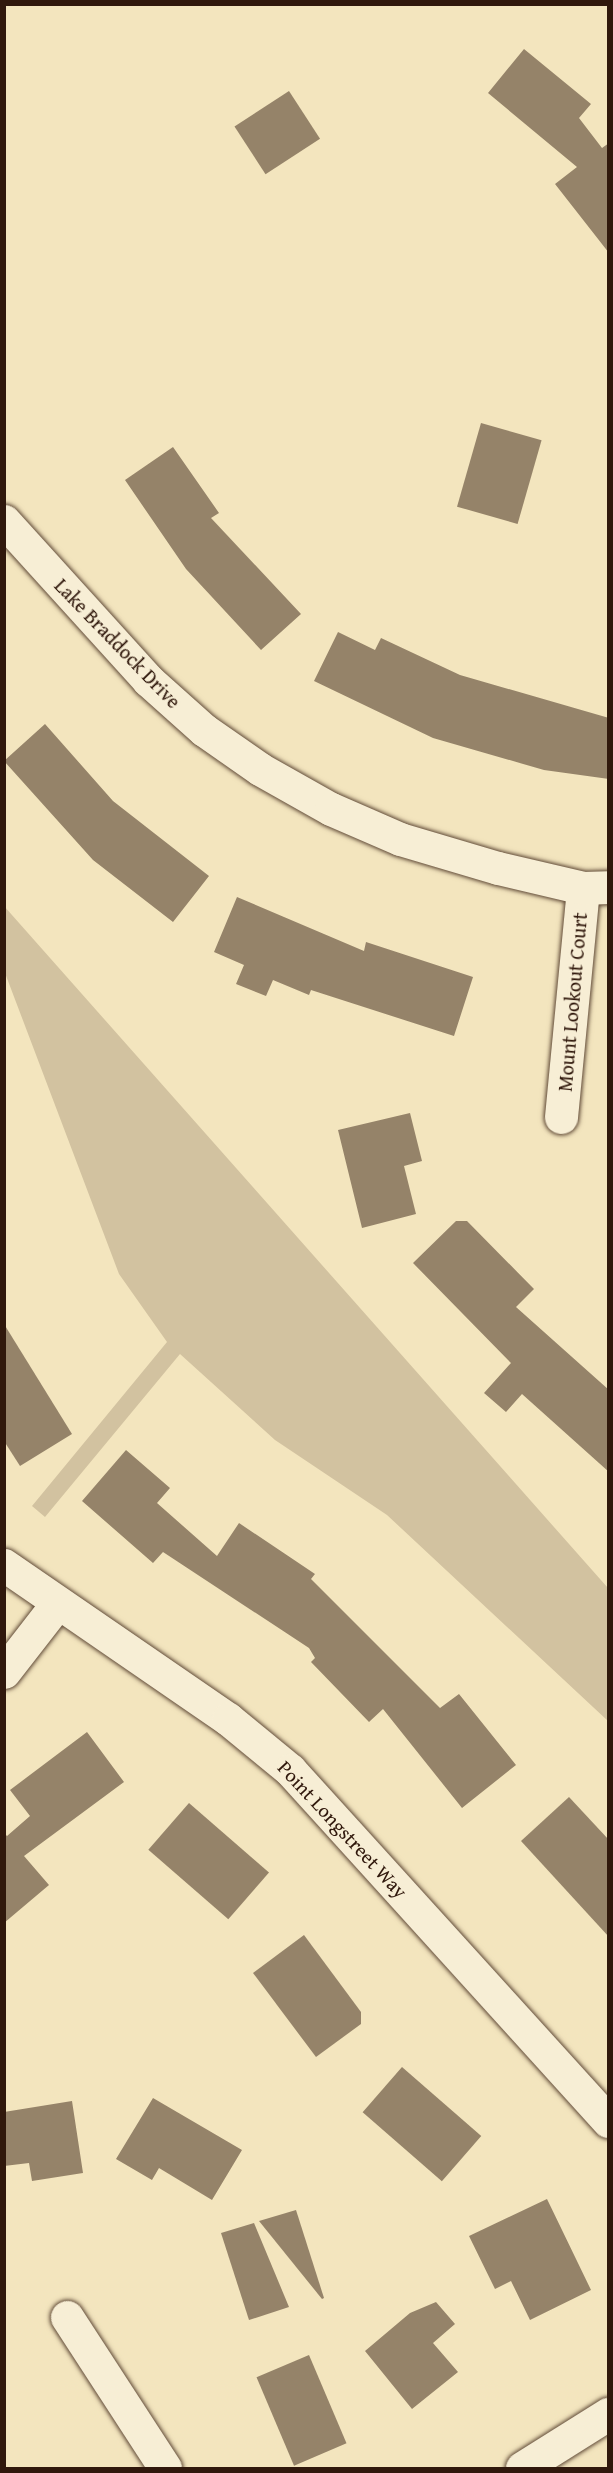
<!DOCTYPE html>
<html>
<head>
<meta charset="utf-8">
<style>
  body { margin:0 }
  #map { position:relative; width:613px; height:2473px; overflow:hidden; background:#f3e5be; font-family:"Gentium Book Plus",serif }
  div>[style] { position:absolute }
  .green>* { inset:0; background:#d2c2a0 }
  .building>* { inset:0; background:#958369; transform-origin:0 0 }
  .roads { filter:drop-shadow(0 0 2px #614b38) drop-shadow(0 0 2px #614b38) }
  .minor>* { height:33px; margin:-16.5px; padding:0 16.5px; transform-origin:16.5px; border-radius:16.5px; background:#f7eed5 }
  .tertiary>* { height:33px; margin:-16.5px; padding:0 16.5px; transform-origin:16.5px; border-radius:16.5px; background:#f7eed5 }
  span { translate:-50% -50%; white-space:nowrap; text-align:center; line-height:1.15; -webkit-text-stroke:5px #f7eed5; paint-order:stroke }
  .street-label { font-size:20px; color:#30180c }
  .frame { position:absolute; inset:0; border:6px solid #30180c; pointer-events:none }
</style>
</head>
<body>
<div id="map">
  <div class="green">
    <i style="clip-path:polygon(4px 906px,608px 1588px,608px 1721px,387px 1515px,275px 1440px,180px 1354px,45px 1517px,32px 1506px,167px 1342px,119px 1274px,5px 973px)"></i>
  </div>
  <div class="building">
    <i style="clip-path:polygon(524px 49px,591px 104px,579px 118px,602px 148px,609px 143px,609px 253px,555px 184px,577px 167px,488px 93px)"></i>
    <i style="left:289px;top:91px;width:57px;height:65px;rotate:57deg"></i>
    <i style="left:481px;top:423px;width:63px;height:87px;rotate:16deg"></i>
    <i style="clip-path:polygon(173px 447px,219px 513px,211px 518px,301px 614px,261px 650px,186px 569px,125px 480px)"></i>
    <i style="clip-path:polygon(338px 632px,375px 650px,381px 638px,460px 675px,609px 718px,609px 779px,544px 770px,433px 738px,314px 681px)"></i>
    <i style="clip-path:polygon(45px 724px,113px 801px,209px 876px,173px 922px,93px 860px,4px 761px)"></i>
    <i style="clip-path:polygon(237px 897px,364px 951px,366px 942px,473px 977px,454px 1036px,311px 990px,309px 995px,273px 980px,266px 996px,236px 984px,244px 965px,214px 952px)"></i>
    <i style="clip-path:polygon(410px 1113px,422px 1161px,404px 1166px,416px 1214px,362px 1228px,338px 1130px)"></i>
    <i style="clip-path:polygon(456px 1221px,467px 1221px,534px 1289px,516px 1307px,609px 1390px,609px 1472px,522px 1394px,506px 1412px,484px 1393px,511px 1363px,413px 1263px)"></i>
    <i style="clip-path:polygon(4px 1324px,72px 1434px,20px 1466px,4px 1441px)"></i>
    <i style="clip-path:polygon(126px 1450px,170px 1488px,157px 1503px,217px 1556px,239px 1523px,315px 1574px,311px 1579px,440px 1708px,459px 1694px,516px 1765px,462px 1808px,383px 1709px,369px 1722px,311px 1662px,315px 1658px,309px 1648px,163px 1552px,153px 1563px,82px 1501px)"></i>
    <i style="clip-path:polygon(87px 1732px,124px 1782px,24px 1856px,49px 1885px,4px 1923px,4px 1833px,7px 1836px,30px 1816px,10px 1790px)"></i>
    <i style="clip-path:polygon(569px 1797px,609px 1840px,609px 1937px,521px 1841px)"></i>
    <i style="left:189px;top:1803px;width:106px;height:62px;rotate:41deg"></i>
    <i style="clip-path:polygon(304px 1935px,361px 2012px,361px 2024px,316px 2057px,253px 1973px)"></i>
    <i style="left:402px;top:2067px;width:105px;height:60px;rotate:41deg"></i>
    <i style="clip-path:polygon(153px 2098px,242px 2150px,212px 2200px,159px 2168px,152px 2180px,116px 2159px)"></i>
    <i style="clip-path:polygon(72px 2101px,83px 2173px,32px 2181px,29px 2163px,4px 2166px,4px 2112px)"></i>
    <i style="clip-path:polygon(547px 2199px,591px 2290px,530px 2320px,511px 2281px,495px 2289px,469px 2236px)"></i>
    <i style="clip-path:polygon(296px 2210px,324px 2298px,322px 2299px,259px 2221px)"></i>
    <i style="clip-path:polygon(254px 2223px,289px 2307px,249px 2320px,221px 2233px)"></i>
    <i style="clip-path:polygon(436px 2302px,455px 2324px,433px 2343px,458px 2372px,412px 2409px,365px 2351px,410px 2313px)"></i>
    <i style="left:309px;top:2355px;width:96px;height:57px;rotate:67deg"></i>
  </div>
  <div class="roads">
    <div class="minor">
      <i style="left:561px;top:1117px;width:230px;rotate:-84.5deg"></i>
      <i style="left:4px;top:1565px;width:272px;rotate:34.5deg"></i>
      <i style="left:228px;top:1719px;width:80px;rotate:39.4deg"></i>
      <i style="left:290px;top:1770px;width:474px;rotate:47.8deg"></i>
      <i style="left:4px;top:1672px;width:85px;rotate:-52.2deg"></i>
      <i style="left:67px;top:2317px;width:180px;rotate:57deg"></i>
      <i style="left:522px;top:2468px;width:102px;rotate:-32.1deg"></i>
    </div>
    <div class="tertiary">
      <i style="left:4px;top:521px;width:215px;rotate:47.8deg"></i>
      <i style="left:148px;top:680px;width:75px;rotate:41.8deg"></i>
      <i style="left:204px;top:730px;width:68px;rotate:34.9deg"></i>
      <i style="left:260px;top:769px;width:81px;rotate:29.4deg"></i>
      <i style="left:331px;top:809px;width:75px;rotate:23.5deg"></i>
      <i style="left:400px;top:839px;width:102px;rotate:16.5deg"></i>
      <i style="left:498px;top:868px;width:87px;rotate:13.2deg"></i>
      <i style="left:583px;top:888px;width:25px;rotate:-2deg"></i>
    </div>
  </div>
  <div class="street-label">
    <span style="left:118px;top:643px;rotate:46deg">Lake Braddock Drive</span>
    <span style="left:572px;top:1002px;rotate:-85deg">Mount Lookout Court</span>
    <span style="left:343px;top:1829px;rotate:47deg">Point Longstreet Way</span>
  </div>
  <div class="frame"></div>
</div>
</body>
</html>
